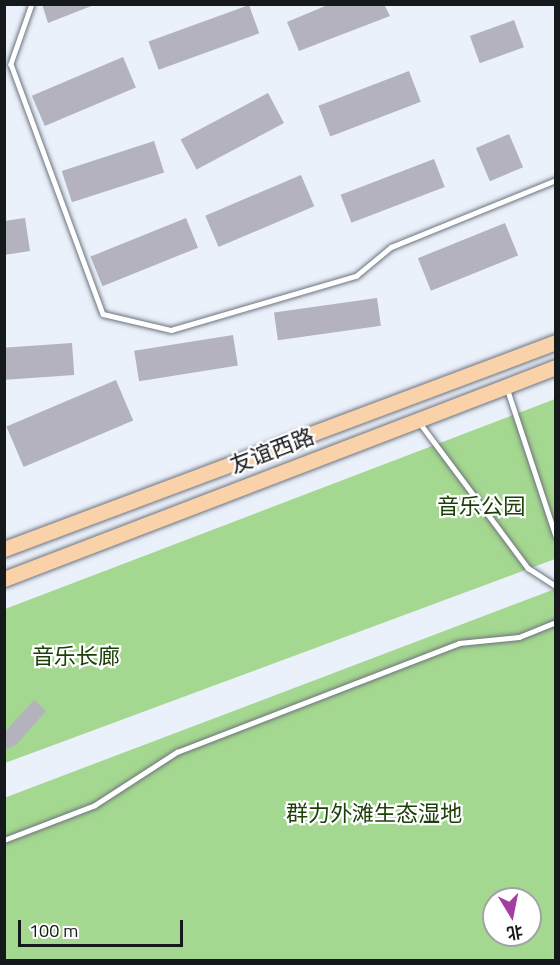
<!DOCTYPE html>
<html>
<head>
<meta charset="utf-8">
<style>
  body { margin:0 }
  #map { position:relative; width:560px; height:965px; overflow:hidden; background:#eaf1fb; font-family:"Titillium Web","Noto Sans SC",sans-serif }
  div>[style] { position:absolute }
  .green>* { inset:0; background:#a4d78f }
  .building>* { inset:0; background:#b3b2bd; transform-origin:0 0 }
  .roads { filter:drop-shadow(0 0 2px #6e737d) drop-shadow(0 0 2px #6e737d) }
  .lane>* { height:4.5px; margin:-2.25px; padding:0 2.25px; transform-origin:2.25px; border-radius:2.25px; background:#fff }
  .primary>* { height:15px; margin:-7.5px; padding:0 7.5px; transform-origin:7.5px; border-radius:7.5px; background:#f9d2a9 }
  span { translate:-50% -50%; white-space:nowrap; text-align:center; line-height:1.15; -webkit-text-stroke:4.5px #fff; paint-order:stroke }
  .street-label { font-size:22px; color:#16191c }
  .park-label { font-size:22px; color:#1d4009 }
  .frame { position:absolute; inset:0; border:6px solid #16191c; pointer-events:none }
  .north { position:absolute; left:482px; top:887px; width:60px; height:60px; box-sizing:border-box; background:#fff; border:2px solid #a2a3a4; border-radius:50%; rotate:170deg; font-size:16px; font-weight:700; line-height:24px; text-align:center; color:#16191c }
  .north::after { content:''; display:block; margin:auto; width:21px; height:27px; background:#a53ea1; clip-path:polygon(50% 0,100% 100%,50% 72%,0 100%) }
  .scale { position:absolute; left:18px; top:920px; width:165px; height:27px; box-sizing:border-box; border:3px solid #16191c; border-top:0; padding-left:8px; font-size:18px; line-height:21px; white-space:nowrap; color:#16191c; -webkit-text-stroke:4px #fff; paint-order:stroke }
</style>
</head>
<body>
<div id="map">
  <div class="green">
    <i style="clip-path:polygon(555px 399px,555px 559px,5px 763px,5px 609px)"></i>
    <i style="clip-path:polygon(evenodd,555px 589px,555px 960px,5px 960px,4px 798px,555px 589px,494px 899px,530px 899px,530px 935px,494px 935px,494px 899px)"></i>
  </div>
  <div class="building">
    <i style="clip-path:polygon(42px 4px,94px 4px,94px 5px,48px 23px)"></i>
    <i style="clip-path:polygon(330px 4px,384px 4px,390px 16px,299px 51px,287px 22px)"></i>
    <i style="left:249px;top:5px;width:30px;height:107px;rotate:70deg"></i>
    <i style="left:514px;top:20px;width:29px;height:47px;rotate:70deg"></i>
    <i style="left:123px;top:57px;width:33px;height:99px;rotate:67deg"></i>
    <i style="left:409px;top:71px;width:33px;height:97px;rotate:69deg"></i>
    <i style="left:268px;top:93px;width:34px;height:99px;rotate:62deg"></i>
    <i style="left:509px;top:134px;width:36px;height:36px;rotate:67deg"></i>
    <i style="left:154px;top:141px;width:33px;height:97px;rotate:72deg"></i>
    <i style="left:434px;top:159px;width:30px;height:100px;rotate:69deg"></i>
    <i style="left:301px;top:175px;width:34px;height:104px;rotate:67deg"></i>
    <i style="clip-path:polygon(25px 218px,30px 251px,4px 255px,4px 221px)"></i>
    <i style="left:186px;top:218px;width:32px;height:103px;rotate:68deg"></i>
    <i style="left:505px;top:223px;width:35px;height:94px;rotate:68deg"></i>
    <i style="left:377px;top:298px;width:28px;height:104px;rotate:82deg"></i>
    <i style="left:233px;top:335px;width:31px;height:100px;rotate:81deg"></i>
    <i style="left:72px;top:343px;width:32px;height:69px;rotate:86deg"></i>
    <i style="left:116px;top:380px;width:44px;height:119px;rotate:67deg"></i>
    <i style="clip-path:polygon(34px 700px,46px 711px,16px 745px,4px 750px,4px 733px)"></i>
  </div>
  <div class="roads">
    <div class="lane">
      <i style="left:32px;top:4px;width:64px;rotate:109.3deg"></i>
      <i style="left:11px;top:64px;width:266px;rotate:69.8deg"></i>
      <i style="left:103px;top:314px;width:70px;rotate:13.2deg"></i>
      <i style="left:171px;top:330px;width:193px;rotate:-16.3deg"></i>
      <i style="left:356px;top:276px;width:45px;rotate:-39.6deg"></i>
      <i style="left:391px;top:247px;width:178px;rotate:-22.1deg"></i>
      <i style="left:507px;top:388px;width:156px;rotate:71.7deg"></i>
      <i style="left:420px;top:423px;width:181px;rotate:53.3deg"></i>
      <i style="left:528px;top:568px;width:33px;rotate:33deg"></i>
      <i style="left:4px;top:840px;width:97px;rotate:-21deg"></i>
      <i style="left:95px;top:805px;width:98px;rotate:-32.9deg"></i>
      <i style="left:177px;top:752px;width:302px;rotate:-21.1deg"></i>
      <i style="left:459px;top:643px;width:60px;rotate:-5.7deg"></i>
      <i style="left:519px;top:637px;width:40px;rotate:-22deg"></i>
    </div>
    <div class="primary">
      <i style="left:4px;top:549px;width:590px;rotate:-20.56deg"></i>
      <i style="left:4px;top:579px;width:591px;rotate:-21.01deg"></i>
    </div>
  </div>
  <div class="street-label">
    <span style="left:272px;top:451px;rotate:-21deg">友谊西路</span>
  </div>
  <div class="park-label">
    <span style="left:481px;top:507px">音乐公园</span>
    <span style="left:76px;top:657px">音乐长廊</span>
    <span style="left:374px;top:814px">群力外滩生态湿地</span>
  </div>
  <div class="frame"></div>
  <div class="north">北</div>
  <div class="scale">100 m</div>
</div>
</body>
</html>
